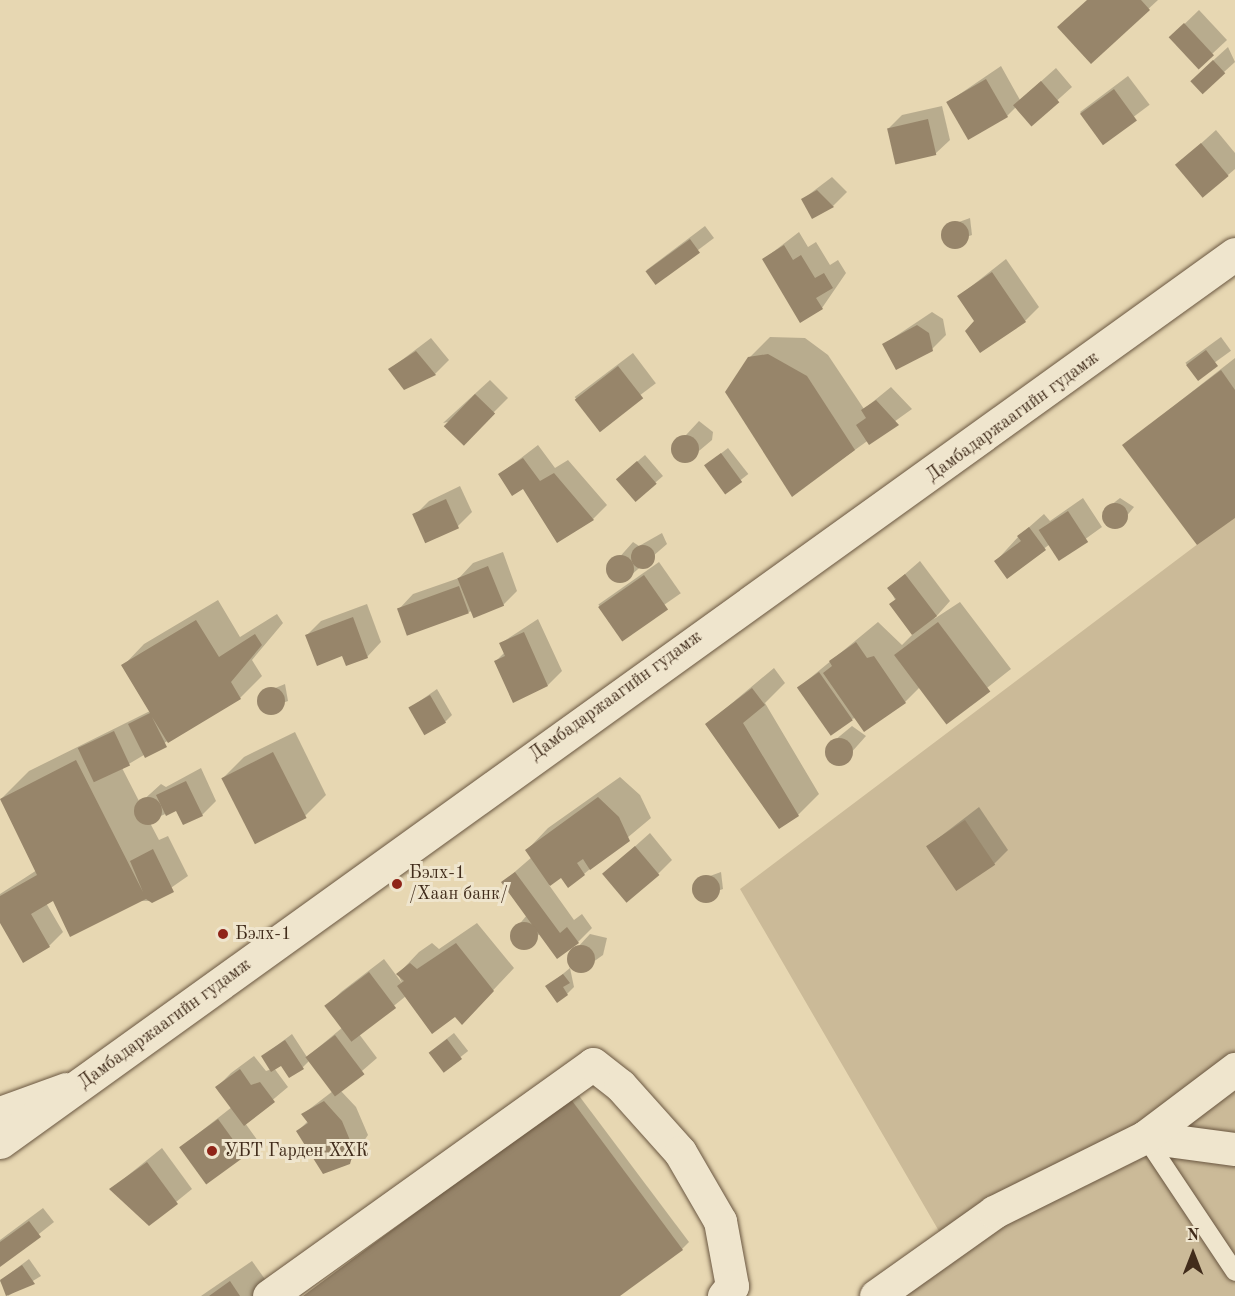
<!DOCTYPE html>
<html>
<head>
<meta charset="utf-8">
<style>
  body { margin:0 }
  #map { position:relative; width:1235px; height:1296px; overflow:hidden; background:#e7d7b2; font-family:"Old Standard TT",serif }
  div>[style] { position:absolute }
  .green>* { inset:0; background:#cbba98 }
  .shadow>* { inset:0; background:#0003; transform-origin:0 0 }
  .building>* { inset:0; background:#97856a; transform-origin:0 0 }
  .round { border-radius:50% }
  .roads { filter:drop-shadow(0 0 2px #6a5741) drop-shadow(0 0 2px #6a5741) }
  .service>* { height:18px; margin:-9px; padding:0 9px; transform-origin:9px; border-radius:9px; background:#efe5cd }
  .minor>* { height:33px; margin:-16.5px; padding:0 16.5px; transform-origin:16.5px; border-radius:16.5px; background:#efe5cd }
  .secondary>* { height:33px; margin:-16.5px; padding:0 16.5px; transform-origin:16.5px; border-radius:16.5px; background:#efe5cd }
  .dots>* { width:16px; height:16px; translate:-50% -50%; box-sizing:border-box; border:3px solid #efe5cd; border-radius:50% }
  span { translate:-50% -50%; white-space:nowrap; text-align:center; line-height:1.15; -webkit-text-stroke:6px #efe5cd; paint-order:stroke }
  .street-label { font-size:18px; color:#412c1b }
  .poi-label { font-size:18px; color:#412c1b }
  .left { translate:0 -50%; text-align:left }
  .north { position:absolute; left:1163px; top:1224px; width:60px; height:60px; -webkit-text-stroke:4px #efe5cd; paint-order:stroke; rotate:0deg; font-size:16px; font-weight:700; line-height:24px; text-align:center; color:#412c1b }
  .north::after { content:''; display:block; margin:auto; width:21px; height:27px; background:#412c1b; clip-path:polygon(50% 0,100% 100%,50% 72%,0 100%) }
</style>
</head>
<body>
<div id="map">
  <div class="green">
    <i style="clip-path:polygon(1235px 516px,1235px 1296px,897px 1296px,954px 1257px,740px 889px)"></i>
  </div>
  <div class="shadow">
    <i style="clip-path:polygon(1087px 0,1158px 0,1091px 62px)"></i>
    <i style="clip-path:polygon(1199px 10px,1227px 40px,1212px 54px,1171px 37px)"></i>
    <i style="clip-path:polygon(1228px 47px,1235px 62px,1224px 72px,1206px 67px)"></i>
    <i style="clip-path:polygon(1001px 66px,1020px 100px,1056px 68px,1072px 87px,1031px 124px,1016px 107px,1007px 116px,948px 102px)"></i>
    <i style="left:1128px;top:76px;width:36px;height:60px;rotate:53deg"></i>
    <i style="clip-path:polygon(942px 106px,950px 140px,935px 154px,888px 129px,902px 115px)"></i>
    <i style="clip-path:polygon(1216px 130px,1235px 153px,1235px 169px,1228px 175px,1177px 165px)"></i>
    <i style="clip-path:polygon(832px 177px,847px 192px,833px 206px,803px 199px)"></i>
    <i style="clip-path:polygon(970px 218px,972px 235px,948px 244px,945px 227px)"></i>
    <i style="left:705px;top:226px;width:15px;height:73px;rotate:53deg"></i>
    <i style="clip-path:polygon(799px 232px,808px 247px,816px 242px,830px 265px,838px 260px,846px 273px,822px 308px,764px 259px)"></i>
    <i style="clip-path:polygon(1006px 259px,1039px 307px,1025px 321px,976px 321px,959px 296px)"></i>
    <i style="clip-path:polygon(932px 312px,943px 319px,946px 335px,932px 349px,884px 344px)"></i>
    <i style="clip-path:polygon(770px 337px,805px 338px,828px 355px,864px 409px,891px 387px,912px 409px,792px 495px,749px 358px)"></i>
    <i style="left:1221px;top:337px;width:17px;height:44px;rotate:54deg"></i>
    <i style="clip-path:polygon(431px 338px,449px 360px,435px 374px,404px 388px,390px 369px)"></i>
    <i style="left:633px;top:353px;width:38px;height:73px;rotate:53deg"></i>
    <i style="clip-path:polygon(1235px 358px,1235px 516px,1124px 445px)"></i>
    <i style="clip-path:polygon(490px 380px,508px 398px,494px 412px,443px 423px)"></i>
    <i style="clip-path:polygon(699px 421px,713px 432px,712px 440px,687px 461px,675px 456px,673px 449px)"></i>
    <i style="clip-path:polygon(538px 445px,555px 468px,568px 460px,607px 505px,593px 519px,500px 474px)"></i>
    <i style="left:728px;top:448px;width:33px;height:28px;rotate:52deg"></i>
    <i style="clip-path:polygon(645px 455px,663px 476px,635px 500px,624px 473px)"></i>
    <i style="clip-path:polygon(460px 486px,472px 512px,458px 526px,415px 515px,429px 501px)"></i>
    <i style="clip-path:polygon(1083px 498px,1102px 527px,1059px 558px,1050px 544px,1007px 577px,996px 561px,1019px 536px,1044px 514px,1050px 521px)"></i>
    <i style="clip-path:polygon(1120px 498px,1134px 507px,1117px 528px,1105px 521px,1106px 509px)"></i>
    <i style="clip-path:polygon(662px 533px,667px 544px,630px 576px,622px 581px,608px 570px,633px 542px,639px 546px)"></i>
    <i style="clip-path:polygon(503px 552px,517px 591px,503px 605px,468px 612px,399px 609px,413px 594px,459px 578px,473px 563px)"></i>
    <i style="clip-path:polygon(920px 561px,950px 601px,934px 619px,960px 602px,1011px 669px,945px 721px,920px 687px,905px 702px,852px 719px,798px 688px,878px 622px,902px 645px,913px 634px,889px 588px)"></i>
    <i style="left:659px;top:562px;width:38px;height:74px;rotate:55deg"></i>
    <i style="clip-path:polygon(218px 600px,240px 637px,277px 614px,283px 623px,252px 660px,262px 676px,240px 698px,122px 768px,140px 803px,161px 784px,166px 787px,201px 768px,216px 801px,202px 815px,177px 809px,149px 821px,159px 840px,168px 836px,188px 876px,152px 901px,52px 900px,46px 903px,63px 932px,49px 946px,0 920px,0 894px,37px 870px,1px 799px,29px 771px,150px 711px,123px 666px,144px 644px)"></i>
    <i style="clip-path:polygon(367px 604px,381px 642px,367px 657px,343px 654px,307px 635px,321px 621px)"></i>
    <i style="clip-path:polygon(538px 619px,562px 671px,548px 685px,496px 661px,505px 652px,501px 643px)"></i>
    <i style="clip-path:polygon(774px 668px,785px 683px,765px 703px,819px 794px,798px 815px,707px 724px)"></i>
    <i style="clip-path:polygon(285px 684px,288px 701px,264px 710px,261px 694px)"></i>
    <i style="clip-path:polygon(437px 689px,452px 715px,445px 722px,410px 708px)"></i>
    <i style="clip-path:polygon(852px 726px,866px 736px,841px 764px,827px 754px,829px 745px)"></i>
    <i style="clip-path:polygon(295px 732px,326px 795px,305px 816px,223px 778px,244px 757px)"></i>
    <i style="clip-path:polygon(620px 777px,640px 795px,651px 818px,584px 874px,562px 876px,549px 885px,574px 920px,582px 914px,592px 928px,578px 942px,540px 934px,521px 947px,512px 933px,527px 915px,503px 882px,532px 857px,527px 850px,548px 828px)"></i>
    <i style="clip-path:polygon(979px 807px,1008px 850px,994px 864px,928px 846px)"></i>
    <i style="clip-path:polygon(650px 833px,672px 860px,658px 874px,604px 874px)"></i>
    <i style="clip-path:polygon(721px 872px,723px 889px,699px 898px,696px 881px)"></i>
    <i style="clip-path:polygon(477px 923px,514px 968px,483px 1001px,455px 1015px,406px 996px,359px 1034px,377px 1058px,340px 1090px,356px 1107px,368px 1135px,349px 1163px,298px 1131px,308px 1121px,303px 1114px,333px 1091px,310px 1060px,303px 1067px,282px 1064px,274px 1068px,288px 1087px,245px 1123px,258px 1141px,244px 1155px,181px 1147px,232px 1107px,217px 1087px,231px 1073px,254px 1056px,266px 1071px,272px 1069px,263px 1056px,292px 1034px,307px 1057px,343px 1027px,327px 1006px,341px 992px,384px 959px,402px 983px,398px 974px,419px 952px,432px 943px,439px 949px)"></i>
    <i style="clip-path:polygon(590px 934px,607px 938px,603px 955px,579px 972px,571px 966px,576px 949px)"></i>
    <i style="clip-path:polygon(570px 968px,574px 987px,567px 994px,547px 987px)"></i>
    <i style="left:454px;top:1033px;width:23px;height:30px;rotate:52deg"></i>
    <i style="clip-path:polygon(577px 1093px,689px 1242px,682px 1249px,618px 1296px,305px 1296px)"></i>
    <i style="clip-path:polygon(162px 1148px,192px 1189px,149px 1224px,111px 1189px)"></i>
    <i style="clip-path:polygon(43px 1208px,54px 1222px,0 1265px,0 1240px)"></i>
    <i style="clip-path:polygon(29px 1259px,41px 1276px,8px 1296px,0 1281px)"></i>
    <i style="clip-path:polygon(252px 1261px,277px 1296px,201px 1296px)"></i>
  </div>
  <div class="building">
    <i style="clip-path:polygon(1087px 0,1141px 0,1150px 10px,1091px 64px,1057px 27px)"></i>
    <i style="left:1184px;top:23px;width:44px;height:21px;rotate:47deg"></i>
    <i style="left:1213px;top:60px;width:18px;height:31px;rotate:47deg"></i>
    <i style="left:986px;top:79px;width:44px;height:46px;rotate:60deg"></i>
    <i style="left:1041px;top:81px;width:28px;height:37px;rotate:49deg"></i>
    <i style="left:1114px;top:89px;width:39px;height:42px;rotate:54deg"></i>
    <i style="left:928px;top:119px;width:37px;height:42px;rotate:77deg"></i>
    <i style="left:1201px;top:143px;width:43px;height:34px;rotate:50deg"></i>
    <i style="clip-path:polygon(817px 190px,834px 207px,812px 219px,801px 199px)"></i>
    <i class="round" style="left:941px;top:221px;width:28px;height:28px"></i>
    <i style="left:690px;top:239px;width:17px;height:55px;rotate:54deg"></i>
    <i style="clip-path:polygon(784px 245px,793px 260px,801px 255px,815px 278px,824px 273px,833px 288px,816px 298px,823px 309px,800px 323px,762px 259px)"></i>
    <i style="clip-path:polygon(992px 272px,1026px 322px,980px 353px,965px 331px,974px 321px,957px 296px)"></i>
    <i style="clip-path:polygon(917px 325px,929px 333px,933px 351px,896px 370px,882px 344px)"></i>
    <i style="left:1206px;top:350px;width:20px;height:25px;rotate:53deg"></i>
    <i style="clip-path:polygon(416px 351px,436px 375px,404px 390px,388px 369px)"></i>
    <i style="clip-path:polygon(768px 354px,807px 376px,855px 450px,792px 497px,725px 392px,748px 357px)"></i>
    <i style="left:618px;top:366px;width:41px;height:55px;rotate:52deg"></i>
    <i style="clip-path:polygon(1221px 370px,1235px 390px,1235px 518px,1197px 545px,1122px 445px)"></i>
    <i style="left:475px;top:394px;width:28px;height:45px;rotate:44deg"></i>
    <i style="clip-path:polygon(876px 400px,899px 425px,869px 445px,856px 425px,866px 418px,861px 410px)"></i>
    <i class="round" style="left:671px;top:435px;width:28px;height:28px"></i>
    <i style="left:721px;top:453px;width:36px;height:21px;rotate:54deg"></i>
    <i style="clip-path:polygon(523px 458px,540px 481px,554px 473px,594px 520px,557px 543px,523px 489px,512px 496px,498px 474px)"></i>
    <i style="left:637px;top:461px;width:30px;height:28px;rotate:49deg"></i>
    <i style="left:446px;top:499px;width:32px;height:37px;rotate:66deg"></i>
    <i class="round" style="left:1102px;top:503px;width:26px;height:26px"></i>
    <i style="left:1068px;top:511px;width:37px;height:35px;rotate:57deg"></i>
    <i style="clip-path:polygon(1029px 527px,1046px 550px,1007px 579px,994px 561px,1021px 541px,1017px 536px)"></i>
    <i class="round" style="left:631px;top:545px;width:24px;height:24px"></i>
    <i class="round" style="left:606px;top:555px;width:28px;height:28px"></i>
    <i style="left:488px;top:566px;width:43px;height:33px;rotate:68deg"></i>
    <i style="clip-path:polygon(905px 574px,937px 616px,912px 635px,889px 604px,896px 599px,887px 588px)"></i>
    <i style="left:644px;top:575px;width:42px;height:56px;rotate:55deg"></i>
    <i style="left:459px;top:586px;width:29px;height:66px;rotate:70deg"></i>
    <i style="clip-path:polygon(353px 617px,368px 658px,346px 666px,342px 656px,317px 666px,305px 635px)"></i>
    <i style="clip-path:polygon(196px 620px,219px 657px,255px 634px,262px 645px,231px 682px,241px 699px,168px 743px,152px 717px,167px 747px,145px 758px,128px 724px,150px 713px,121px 665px)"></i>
    <i style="left:938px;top:622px;width:87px;height:55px;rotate:53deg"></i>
    <i style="clip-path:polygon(524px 632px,548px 686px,513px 703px,494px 661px,505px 656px,499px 643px)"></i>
    <i style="clip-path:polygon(856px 642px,867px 658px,874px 656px,906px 703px,864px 732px,823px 673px,832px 666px,829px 661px)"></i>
    <i style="left:819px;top:672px;width:59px;height:27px;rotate:55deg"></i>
    <i class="round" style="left:257px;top:687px;width:28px;height:28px"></i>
    <i style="clip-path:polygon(752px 688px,765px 705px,743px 723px,799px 816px,779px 829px,705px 724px)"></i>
    <i style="left:430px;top:695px;width:32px;height:25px;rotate:60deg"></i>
    <i style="left:114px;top:731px;width:38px;height:40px;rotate:65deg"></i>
    <i class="round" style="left:825px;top:738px;width:28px;height:28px"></i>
    <i style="left:273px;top:752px;width:74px;height:58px;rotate:63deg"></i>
    <i style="clip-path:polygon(76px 760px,143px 892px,130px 861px,153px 849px,174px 892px,152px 903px,146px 899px,70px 937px,53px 901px,31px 914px,50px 947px,23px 963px,0 923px,0 896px,37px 875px,0 799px)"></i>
    <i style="clip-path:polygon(186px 781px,203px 816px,183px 825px,176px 811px,166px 816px,156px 795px)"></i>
    <i style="clip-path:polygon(598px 797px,619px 817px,630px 841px,590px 870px,583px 859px,577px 863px,585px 875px,568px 888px,561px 878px,550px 886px,525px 850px)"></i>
    <i class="round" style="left:134px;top:797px;width:28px;height:28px"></i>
    <i style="left:965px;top:820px;width:54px;height:47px;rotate:56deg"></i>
    <i style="left:635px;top:846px;width:38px;height:43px;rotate:50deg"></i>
    <i style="clip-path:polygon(515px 872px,560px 933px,567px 927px,579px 943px,557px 959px,501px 882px)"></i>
    <i class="round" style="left:692px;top:875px;width:28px;height:28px"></i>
    <i class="round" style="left:510px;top:922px;width:28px;height:28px"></i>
    <i style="clip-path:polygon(456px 943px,494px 991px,462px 1025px,455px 1017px,432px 1034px,397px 986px,404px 981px,396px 974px,410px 963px,417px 969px)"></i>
    <i class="round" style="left:567px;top:945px;width:28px;height:28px"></i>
    <i style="left:369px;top:972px;width:45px;height:56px;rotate:53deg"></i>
    <i style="clip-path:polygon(563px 974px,570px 983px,563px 987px,568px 995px,557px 1003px,545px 986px)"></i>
    <i style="left:335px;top:1035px;width:49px;height:37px;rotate:53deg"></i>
    <i style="left:447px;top:1039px;width:25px;height:23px;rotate:53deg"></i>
    <i style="clip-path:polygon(285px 1040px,304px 1069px,289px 1078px,281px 1066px,271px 1072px,261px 1056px)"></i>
    <i style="clip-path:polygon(240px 1069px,251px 1085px,260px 1082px,275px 1102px,244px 1126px,215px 1087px)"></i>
    <i style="clip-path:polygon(570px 1098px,683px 1250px,620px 1296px,303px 1296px)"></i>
    <i style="clip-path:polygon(324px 1101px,342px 1121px,354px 1150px,350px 1164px,323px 1174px,296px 1131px,308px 1123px,301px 1114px)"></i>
    <i style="left:218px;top:1119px;width:46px;height:48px;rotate:54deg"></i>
    <i style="clip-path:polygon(147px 1162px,178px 1204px,149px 1226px,109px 1189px)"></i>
    <i style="clip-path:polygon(29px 1221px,41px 1237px,0 1267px,0 1242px)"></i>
    <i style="clip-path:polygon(22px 1265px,35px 1284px,6px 1296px,0 1280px)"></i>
    <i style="clip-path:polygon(230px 1281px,240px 1296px,209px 1296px)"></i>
  </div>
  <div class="roads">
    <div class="service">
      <i style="left:1145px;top:1137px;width:162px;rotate:56.3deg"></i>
    </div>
    <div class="minor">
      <i style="left:0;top:1113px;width:70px;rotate:-20deg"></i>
      <i style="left:1145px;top:1137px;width:91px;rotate:7.6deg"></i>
      <i style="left:269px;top:1296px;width:398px;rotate:-35.6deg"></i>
      <i style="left:593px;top:1064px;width:34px;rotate:38deg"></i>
      <i style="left:620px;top:1085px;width:90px;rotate:48.2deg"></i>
      <i style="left:680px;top:1152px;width:80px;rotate:59.9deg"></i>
      <i style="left:720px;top:1221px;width:66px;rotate:79.5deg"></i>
      <i style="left:732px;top:1286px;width:13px;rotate:129deg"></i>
      <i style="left:876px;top:1296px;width:145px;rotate:-35.4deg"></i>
      <i style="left:994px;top:1212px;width:169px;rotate:-26.4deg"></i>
      <i style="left:1145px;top:1137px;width:113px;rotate:-37.1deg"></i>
    </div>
    <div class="secondary">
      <i style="left:0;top:1142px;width:1521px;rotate:-35.72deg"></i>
    </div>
  </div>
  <div class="dots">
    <i style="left:397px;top:884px;background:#8f2418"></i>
    <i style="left:223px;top:934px;background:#8f2418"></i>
    <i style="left:212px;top:1151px;background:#8f2418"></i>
  </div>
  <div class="street-label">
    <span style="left:1013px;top:417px;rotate:-36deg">Дамбадаржаагийн гудамж</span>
    <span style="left:616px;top:696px;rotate:-36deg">Дамбадаржаагийн гудамж</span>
    <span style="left:165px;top:1024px;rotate:-36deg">Дамбадаржаагийн гудамж</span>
  </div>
  <div class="poi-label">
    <span class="left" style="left:409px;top:884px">Бэлх-1<br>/Хаан банк/</span>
    <span class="left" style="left:235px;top:934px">Бэлх-1</span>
    <span class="left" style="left:224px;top:1151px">УБТ Гарден ХХК</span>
  </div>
  <div class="north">N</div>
</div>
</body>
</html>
